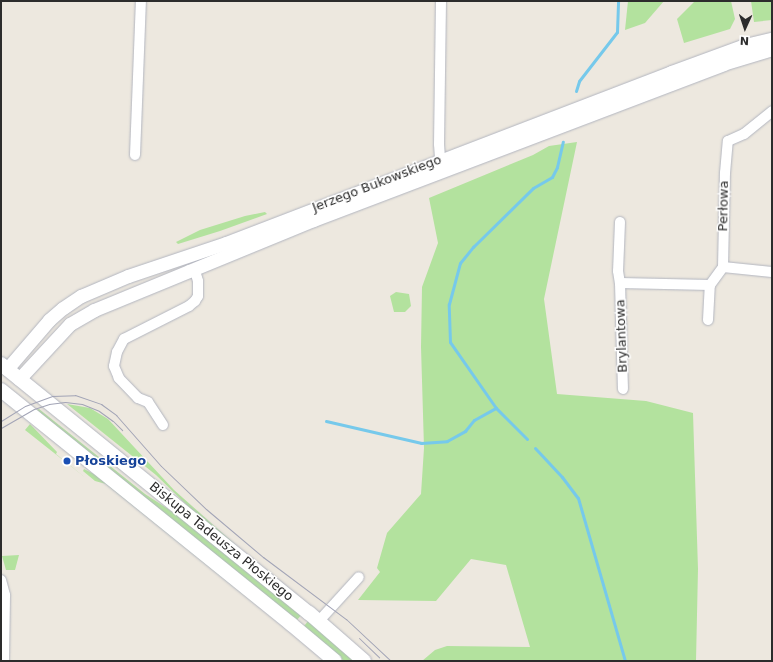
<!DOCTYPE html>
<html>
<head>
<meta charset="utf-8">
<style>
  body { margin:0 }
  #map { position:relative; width:773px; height:662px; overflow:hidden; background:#ede8df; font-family:"DejaVu Sans",sans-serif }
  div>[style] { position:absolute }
  .green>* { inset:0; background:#b3e29e }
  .stream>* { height:3px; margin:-1.5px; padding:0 1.5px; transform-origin:1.5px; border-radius:1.5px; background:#76c9eb }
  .roads { filter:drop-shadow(0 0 1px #b2b5bf) drop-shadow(0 0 1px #b2b5bf) }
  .minor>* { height:10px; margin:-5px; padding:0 5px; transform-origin:5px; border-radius:5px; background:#fff }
  .tertiary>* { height:13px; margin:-6.5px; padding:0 6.5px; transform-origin:6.5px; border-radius:6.5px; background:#fff }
  .secondary>* { height:14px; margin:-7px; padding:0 7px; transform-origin:7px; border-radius:7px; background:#fff }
  .tram>* { height:1px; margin:-0.5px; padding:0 0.5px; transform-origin:0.5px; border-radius:0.5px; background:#a2a4b6 }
  .dots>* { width:11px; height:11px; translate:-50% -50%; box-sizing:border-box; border:2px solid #fff; border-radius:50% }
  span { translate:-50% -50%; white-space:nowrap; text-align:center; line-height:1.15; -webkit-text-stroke:3px #fff; paint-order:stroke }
  .street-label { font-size:13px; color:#2c2c2c }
  .transit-label { font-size:13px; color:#164399; font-weight:700 }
  .left { translate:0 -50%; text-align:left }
  .frame { position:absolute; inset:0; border:2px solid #2c2c2c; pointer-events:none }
  .north { position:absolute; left:725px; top:8px; width:40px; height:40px; -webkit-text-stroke:3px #fff; paint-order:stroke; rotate:183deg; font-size:11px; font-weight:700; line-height:16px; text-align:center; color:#2c2c2c }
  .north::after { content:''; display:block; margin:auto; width:14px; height:18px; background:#2c2c2c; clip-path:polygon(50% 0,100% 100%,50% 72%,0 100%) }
</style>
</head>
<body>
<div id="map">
  <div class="green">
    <i style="clip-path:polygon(628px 1px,664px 1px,645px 23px,625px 30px)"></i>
    <i style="clip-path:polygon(695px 1px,731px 1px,735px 19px,730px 29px,684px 43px,677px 19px)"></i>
    <i style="clip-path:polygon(751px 1px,772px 1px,772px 20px,754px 22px)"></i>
    <i style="clip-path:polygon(577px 142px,544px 299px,557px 394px,646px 401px,693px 413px,698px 569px,696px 661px,422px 661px,435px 650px,447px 646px,530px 647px,506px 565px,471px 559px,436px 601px,358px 600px,380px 572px,377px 568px,387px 533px,421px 494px,424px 448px,421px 347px,422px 287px,438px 243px,429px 198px,533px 155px,549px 146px)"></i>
    <i style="clip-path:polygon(265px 212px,267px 214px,220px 231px,178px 244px,176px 242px,200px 230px,245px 216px)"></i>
    <i style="clip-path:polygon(396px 292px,409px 294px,411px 306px,405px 312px,394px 312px,390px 296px)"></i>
    <i style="clip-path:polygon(67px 404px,90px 408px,108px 419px,174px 490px,237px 546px,194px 512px,156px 475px)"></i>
    <i style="clip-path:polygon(39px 409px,145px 494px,182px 518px,302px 614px,297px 620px,36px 410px)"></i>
    <i style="clip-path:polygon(30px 424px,57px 452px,56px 454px,87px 479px,25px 430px)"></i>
    <i style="clip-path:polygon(84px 469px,98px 476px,290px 632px,106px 484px,95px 481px,83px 471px)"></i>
    <i style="clip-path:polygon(19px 555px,15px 570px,6px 570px,2px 556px)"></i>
    <i style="clip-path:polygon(309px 620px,355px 661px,344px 661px,304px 626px)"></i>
  </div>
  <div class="stream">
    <i style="left:576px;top:91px;width:10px;rotate:-73deg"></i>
    <i style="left:579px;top:81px;width:62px;rotate:-52.2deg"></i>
    <i style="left:617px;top:32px;width:31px;rotate:-88deg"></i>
    <i style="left:326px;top:421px;width:98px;rotate:13deg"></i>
    <i style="left:421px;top:443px;width:26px;rotate:-4deg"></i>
    <i style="left:447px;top:441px;width:21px;rotate:-29deg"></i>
    <i style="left:465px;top:431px;width:14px;rotate:-51deg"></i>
    <i style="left:474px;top:420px;width:25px;rotate:-29deg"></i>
    <i style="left:527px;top:439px;width:44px;rotate:-135deg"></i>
    <i style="left:496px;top:408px;width:80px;rotate:-124.9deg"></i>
    <i style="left:450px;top:342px;width:38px;rotate:-92deg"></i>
    <i style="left:449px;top:304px;width:42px;rotate:-75deg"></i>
    <i style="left:460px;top:263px;width:21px;rotate:-51deg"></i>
    <i style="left:473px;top:247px;width:84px;rotate:-44.5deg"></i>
    <i style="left:533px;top:188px;width:22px;rotate:-30deg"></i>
    <i style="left:552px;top:177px;width:11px;rotate:-63deg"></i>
    <i style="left:557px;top:167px;width:26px;rotate:-77deg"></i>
    <i style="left:535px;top:448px;width:40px;rotate:47deg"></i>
    <i style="left:562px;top:477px;width:26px;rotate:53deg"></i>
    <i style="left:578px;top:498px;width:170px;rotate:73.9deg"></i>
  </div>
  <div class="roads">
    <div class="minor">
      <i style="left:441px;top:1px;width:143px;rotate:90.8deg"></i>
      <i style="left:439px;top:144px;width:15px;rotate:86deg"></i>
      <i style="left:440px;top:159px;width:9px;rotate:69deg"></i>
      <i style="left:135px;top:155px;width:154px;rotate:-87.8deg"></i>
      <i style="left:620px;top:222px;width:49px;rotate:92.3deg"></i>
      <i style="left:618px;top:271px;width:12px;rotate:81deg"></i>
      <i style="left:620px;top:283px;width:106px;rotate:88.4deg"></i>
      <i style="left:723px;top:267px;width:49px;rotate:5.8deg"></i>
      <i style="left:620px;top:283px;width:90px;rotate:1.3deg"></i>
      <i style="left:708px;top:320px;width:35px;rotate:-87deg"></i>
      <i style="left:710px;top:285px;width:22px;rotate:-54deg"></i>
      <i style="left:723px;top:267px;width:94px;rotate:-88.8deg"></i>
      <i style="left:725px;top:173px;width:32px;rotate:-85deg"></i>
      <i style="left:728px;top:141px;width:17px;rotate:-24deg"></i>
      <i style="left:744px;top:134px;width:36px;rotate:-39deg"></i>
      <i style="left:163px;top:425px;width:27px;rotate:-123deg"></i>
      <i style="left:148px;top:402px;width:11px;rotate:-158deg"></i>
      <i style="left:138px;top:398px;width:28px;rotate:-134deg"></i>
      <i style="left:119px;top:378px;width:13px;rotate:-113deg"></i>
      <i style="left:114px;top:366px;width:14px;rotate:-78deg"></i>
      <i style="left:117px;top:352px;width:15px;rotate:-62deg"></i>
      <i style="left:124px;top:339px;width:73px;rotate:-26.9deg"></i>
      <i style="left:189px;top:306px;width:8px;rotate:-40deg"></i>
      <i style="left:195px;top:301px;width:6px;rotate:-59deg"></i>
      <i style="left:198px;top:296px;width:15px;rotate:-90deg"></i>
      <i style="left:198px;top:281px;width:7px;rotate:-106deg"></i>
      <i style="left:196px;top:274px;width:8px;rotate:-150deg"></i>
      <i style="left:1px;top:580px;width:16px;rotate:75deg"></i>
      <i style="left:5px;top:595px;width:66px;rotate:90.9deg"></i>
      <i style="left:319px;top:621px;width:59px;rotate:-47.7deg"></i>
    </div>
    <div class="tertiary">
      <i style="left:7px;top:369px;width:65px;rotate:-49.4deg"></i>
      <i style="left:49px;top:320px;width:18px;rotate:-41deg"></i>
      <i style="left:63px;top:308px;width:22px;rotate:-34deg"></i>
      <i style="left:81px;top:296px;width:51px;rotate:-23.1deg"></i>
      <i style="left:128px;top:276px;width:103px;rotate:-18.6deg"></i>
      <i style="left:226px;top:243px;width:477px;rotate:-21deg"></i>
      <i style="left:671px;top:72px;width:79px;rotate:-20deg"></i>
      <i style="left:745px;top:45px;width:28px;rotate:-13deg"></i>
      <i style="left:19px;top:379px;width:75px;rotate:-47.2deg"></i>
      <i style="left:70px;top:324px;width:28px;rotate:-30deg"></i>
      <i style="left:94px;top:310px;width:237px;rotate:-22.3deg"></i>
      <i style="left:313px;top:220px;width:439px;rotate:-20.8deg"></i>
      <i style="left:723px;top:64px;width:51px;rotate:-17deg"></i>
    </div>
    <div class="secondary">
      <i style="left:1px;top:364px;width:396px;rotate:39deg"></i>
      <i style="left:309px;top:613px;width:73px;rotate:41.1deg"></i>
      <i style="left:1px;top:390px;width:373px;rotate:38.9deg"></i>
      <i style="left:291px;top:624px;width:57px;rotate:40.1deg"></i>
    </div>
  </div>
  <div class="tram">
    <i style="left:1px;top:421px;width:28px;rotate:-32deg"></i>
    <i style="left:25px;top:406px;width:29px;rotate:-20deg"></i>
    <i style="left:52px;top:396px;width:23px;rotate:-2deg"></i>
    <i style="left:75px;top:395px;width:28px;rotate:19deg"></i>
    <i style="left:101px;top:404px;width:19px;rotate:36deg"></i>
    <i style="left:116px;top:415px;width:68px;rotate:48.6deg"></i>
    <i style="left:161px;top:466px;width:62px;rotate:43.7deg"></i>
    <i style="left:206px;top:509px;width:75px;rotate:40.1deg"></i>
    <i style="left:263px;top:557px;width:104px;rotate:36.8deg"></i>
    <i style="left:346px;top:619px;width:62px;rotate:43deg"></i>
    <i style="left:1px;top:428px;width:38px;rotate:-30deg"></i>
    <i style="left:34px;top:409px;width:16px;rotate:-18deg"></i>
    <i style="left:49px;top:404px;width:16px;rotate:-7deg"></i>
    <i style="left:65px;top:402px;width:17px;rotate:7deg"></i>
    <i style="left:82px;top:404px;width:18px;rotate:22deg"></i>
    <i style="left:99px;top:411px;width:17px;rotate:36deg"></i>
    <i style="left:113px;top:421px;width:13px;rotate:45deg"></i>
    <i style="left:359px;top:638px;width:28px;rotate:44deg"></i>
  </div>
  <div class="dots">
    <i style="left:67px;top:461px;background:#1a4fb4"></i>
  </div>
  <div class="street-label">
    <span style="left:377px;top:184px;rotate:-21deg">Jerzego Bukowskiego</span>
    <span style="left:724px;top:206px;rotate:-89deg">Perłowa</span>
    <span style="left:622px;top:336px;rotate:-92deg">Brylantowa</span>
    <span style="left:221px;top:542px;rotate:39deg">Biskupa Tadeusza Płoskiego</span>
  </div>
  <div class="transit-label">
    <span class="left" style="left:75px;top:461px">Płoskiego</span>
  </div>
  <div class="frame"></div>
  <div class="north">N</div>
</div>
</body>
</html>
